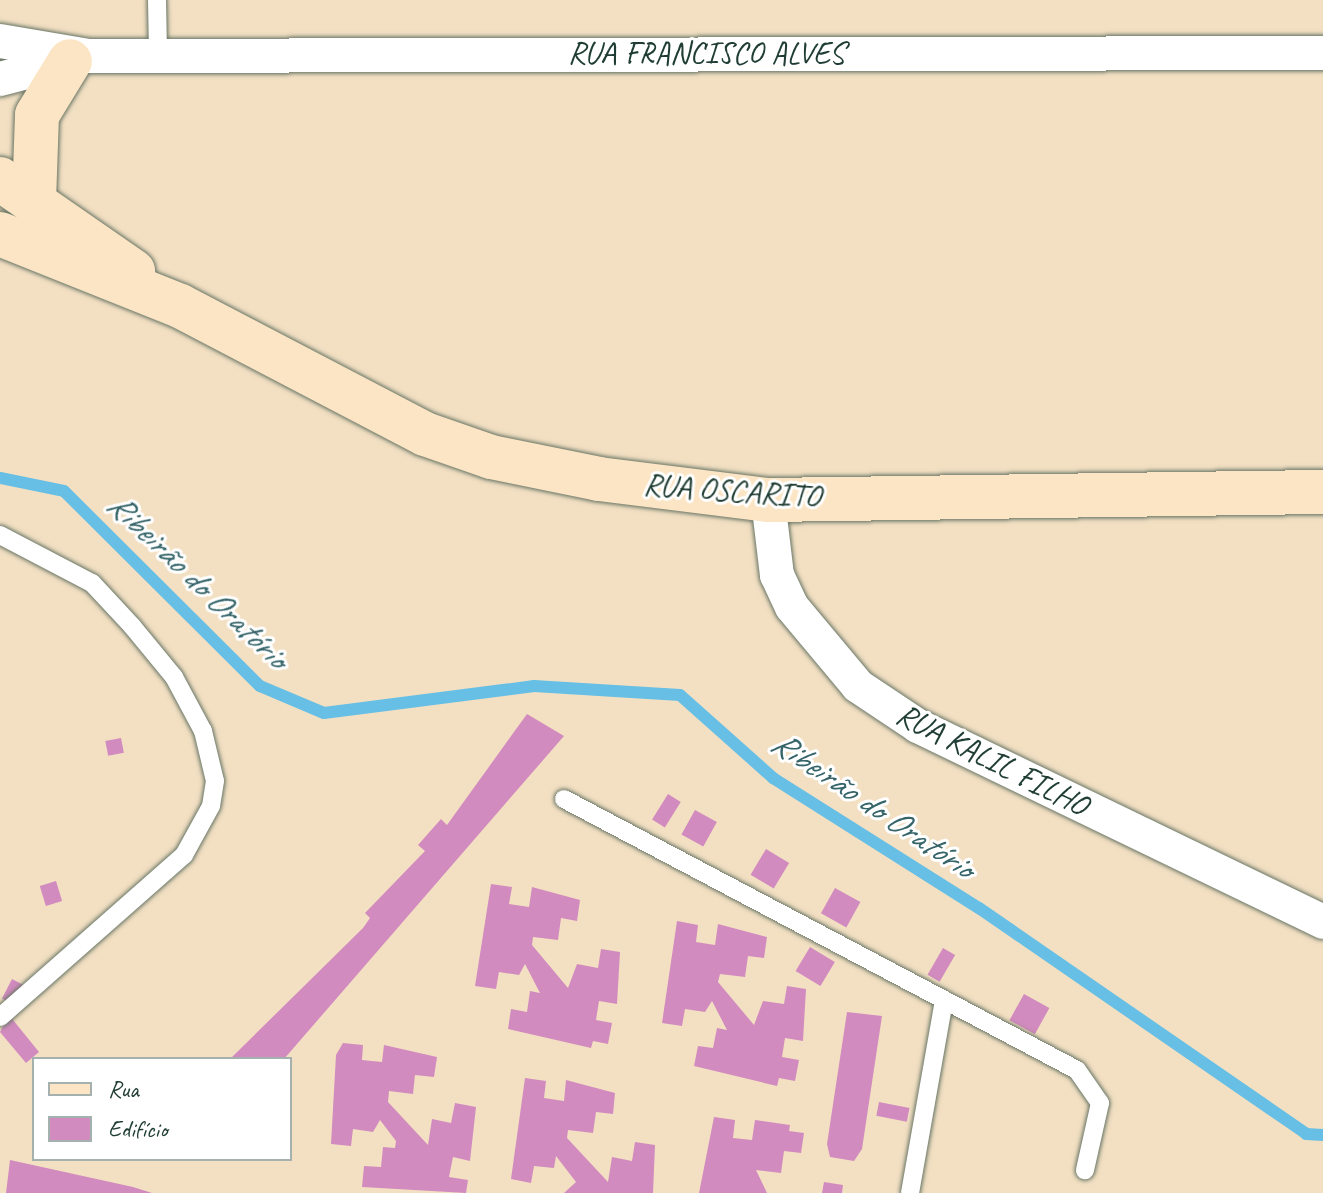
<!DOCTYPE html>
<html>
<head>
<meta charset="utf-8">
<style>
  body { margin:0 }
  #map { position:relative; width:1323px; height:1193px; overflow:hidden; background:#f3e0c3; font-family:Caveat,sans-serif }
  div>[style] { position:absolute }
  .stream>* { height:12px; margin:-6px; padding:0 6px; transform-origin:6px; border-radius:6px; background:#67bfe5 }
  .building>* { inset:0; background:#d18bbe; transform-origin:0 0 }
  .roads { filter:drop-shadow(0 0 2px #697666) drop-shadow(0 0 2px #697666) }
  .service>* { height:18px; margin:-9px; padding:0 9px; transform-origin:9px; border-radius:9px; background:#fff }
  .minor>* { height:34px; margin:-17px; padding:0 17px; transform-origin:17px; border-radius:17px; background:#fff }
  .secondary>* { height:44px; margin:-22px; padding:0 22px; transform-origin:22px; border-radius:22px; background:#fce5c4 }
  span { translate:-50% -50%; white-space:nowrap; text-align:center; line-height:1.15; -webkit-text-stroke:6px #fff; paint-order:stroke }
  .street-label { font-size:32px; color:#1f3d34 }
  .water-label { font-size:34px; color:#356469; font-style:italic }
  .legend { position:absolute; left:32px; top:1057px; width:260px; height:104px; box-sizing:border-box; background:#fff; border:2px solid #a5b1ae; margin:0; padding:10px 14px; list-style:none; font-size:24px; color:#1f3d34 }
  .legend li { display:flex; align-items:center; gap:16px; height:40px }
  .legend b { width:40px; border:2px solid #a5b1ae }
</style>
</head>
<body>
<div id="map">
  <div class="stream">
    <i style="left:0;top:478px;width:65px;rotate:11.5deg"></i>
    <i style="left:64px;top:491px;width:276px;rotate:44.9deg"></i>
    <i style="left:260px;top:686px;width:69px;rotate:22.9deg"></i>
    <i style="left:324px;top:713px;width:212px;rotate:-7.3deg"></i>
    <i style="left:534px;top:686px;width:146px;rotate:3.5deg"></i>
    <i style="left:680px;top:695px;width:125px;rotate:41.7deg"></i>
    <i style="left:773px;top:778px;width:244px;rotate:32.3deg"></i>
    <i style="left:979px;top:908px;width:397px;rotate:34.6deg"></i>
    <i style="left:1306px;top:1134px;width:17px;rotate:3deg"></i>
  </div>
  <div class="building">
    <i style="clip-path:polygon(527px 714px,564px 736px,284px 1059px,230px 1059px,363px 928px,370px 918px,365px 913px,425px 851px,418px 845px,441px 819px,447px 825px)"></i>
    <i style="left:121px;top:738px;width:15px;height:16px;rotate:79deg"></i>
    <i style="left:668px;top:794px;width:15px;height:30px;rotate:32deg"></i>
    <i style="left:695px;top:810px;width:25px;height:28px;rotate:29deg"></i>
    <i style="left:766px;top:849px;width:27px;height:30px;rotate:31deg"></i>
    <i style="left:56px;top:881px;width:21px;height:17px;rotate:73deg"></i>
    <i style="clip-path:polygon(491px 884px,512px 887px,509px 904px,529px 907px,532px 887px,580px 900px,577px 921px,561px 918px,558px 940px,533px 937px,532px 945px,568px 988px,577px 964px,598px 968px,601px 949px,620px 952px,617px 1004px,599px 1001px,596px 1020px,612px 1023px,608px 1044px,593px 1041px,591px 1048px,508px 1029px,511px 1009px,527px 1012px,530px 991px,540px 993px,525px 964px,519px 975px,499px 972px,496px 989px,475px 986px)"></i>
    <i style="left:835px;top:888px;width:29px;height:29px;rotate:29deg"></i>
    <i style="clip-path:polygon(677px 921px,698px 925px,696px 942px,715px 945px,718px 924px,767px 937px,764px 958px,748px 956px,745px 977px,720px 974px,718px 982px,754px 1025px,763px 1001px,784px 1004px,787px 986px,806px 989px,803px 1041px,785px 1038px,782px 1057px,799px 1060px,795px 1081px,779px 1078px,777px 1086px,694px 1066px,698px 1046px,713px 1048px,717px 1028px,727px 1030px,712px 1001px,705px 1012px,685px 1009px,682px 1026px,662px 1023px)"></i>
    <i style="left:810px;top:947px;width:29px;height:28px;rotate:31deg"></i>
    <i style="left:943px;top:948px;width:14px;height:31px;rotate:30deg"></i>
    <i style="left:12px;top:979px;width:13px;height:22px;rotate:27deg"></i>
    <i style="left:1024px;top:994px;width:29px;height:30px;rotate:29deg"></i>
    <i style="clip-path:polygon(847px 1012px,882px 1016px,862px 1149px,854px 1161px,830px 1157px,827px 1144px)"></i>
    <i style="clip-path:polygon(9px 1015px,39px 1052px,26px 1063px,0 1032px)"></i>
    <i style="clip-path:polygon(343px 1043px,363px 1045px,362px 1060px,382px 1062px,384px 1045px,437px 1057px,434px 1077px,415px 1075px,413px 1094px,389px 1091px,388px 1102px,428px 1145px,432px 1119px,451px 1123px,455px 1103px,476px 1107px,470px 1161px,453px 1157px,449px 1177px,468px 1180px,466px 1193px,362px 1187px,364px 1166px,381px 1167px,383px 1147px,395px 1148px,396px 1141px,380px 1120px,373px 1132px,353px 1129px,351px 1146px,331px 1144px,336px 1055px)"></i>
    <i style="clip-path:polygon(525px 1078px,546px 1081px,544px 1098px,564px 1101px,566px 1080px,615px 1093px,613px 1114px,596px 1112px,593px 1133px,568px 1130px,567px 1138px,608px 1182px,612px 1157px,632px 1161px,635px 1142px,655px 1145px,653px 1193px,564px 1193px,576px 1182px,556px 1156px,554px 1168px,534px 1166px,531px 1183px,511px 1179px)"></i>
    <i style="left:879px;top:1102px;width:31px;height:14px;rotate:11deg"></i>
    <i style="clip-path:polygon(714px 1117px,735px 1120px,733px 1138px,752px 1140px,755px 1120px,790px 1125px,789px 1131px,804px 1133px,801px 1153px,784px 1151px,781px 1173px,756px 1170px,767px 1193px,699px 1193px)"></i>
    <i style="clip-path:polygon(10px 1160px,133px 1187px,152px 1193px,6px 1193px)"></i>
    <i style="clip-path:polygon(824px 1182px,843px 1185px,842px 1193px,822px 1193px)"></i>
  </div>
  <div class="roads">
    <div class="service">
      <i style="left:157px;top:0;width:54px;rotate:88.9deg"></i>
      <i style="left:0;top:535px;width:104px;rotate:27.6deg"></i>
      <i style="left:92px;top:583px;width:59px;rotate:47.1deg"></i>
      <i style="left:132px;top:626px;width:66px;rotate:50.5deg"></i>
      <i style="left:174px;top:677px;width:61px;rotate:61.8deg"></i>
      <i style="left:203px;top:731px;width:51px;rotate:76.5deg"></i>
      <i style="left:215px;top:781px;width:25px;rotate:99deg"></i>
      <i style="left:211px;top:806px;width:56px;rotate:118.9deg"></i>
      <i style="left:184px;top:855px;width:245px;rotate:138.6deg"></i>
      <i style="left:564px;top:799px;width:580px;rotate:27.85deg"></i>
      <i style="left:1077px;top:1070px;width:40px;rotate:55.1deg"></i>
      <i style="left:1100px;top:1103px;width:69px;rotate:102.6deg"></i>
      <i style="left:910px;top:1193px;width:196px;rotate:-80deg"></i>
    </div>
    <div class="minor">
      <i style="left:0;top:41px;width:90px;rotate:9.6deg"></i>
      <i style="left:89px;top:56px;width:1234px;rotate:-0.14deg"></i>
      <i style="left:0;top:79px;width:80px;rotate:-14.6deg"></i>
      <i style="left:768px;top:500px;width:76px;rotate:83.2deg"></i>
      <i style="left:777px;top:575px;width:35px;rotate:65deg"></i>
      <i style="left:792px;top:607px;width:103px;rotate:50.1deg"></i>
      <i style="left:858px;top:686px;width:72px;rotate:33.7deg"></i>
      <i style="left:918px;top:726px;width:450px;rotate:25.8deg"></i>
    </div>
    <div class="secondary">
      <i style="left:0;top:179px;width:162px;rotate:34.7deg"></i>
      <i style="left:34px;top:201px;width:86px;rotate:-88deg"></i>
      <i style="left:37px;top:115px;width:63px;rotate:-58.6deg"></i>
      <i style="left:0;top:234px;width:194px;rotate:21.8deg"></i>
      <i style="left:180px;top:306px;width:276px;rotate:27.6deg"></i>
      <i style="left:425px;top:434px;width:70px;rotate:19.2deg"></i>
      <i style="left:491px;top:457px;width:110px;rotate:11.5deg"></i>
      <i style="left:599px;top:479px;width:170px;rotate:7.1deg"></i>
      <i style="left:768px;top:500px;width:555px;rotate:-0.83deg"></i>
    </div>
  </div>
  <div class="street-label">
    <span style="left:706px;top:53px">RUA FRANCISCO ALVES</span>
    <span style="left:732px;top:491px;rotate:4deg">RUA OSCARITO</span>
    <span style="left:992px;top:760px;rotate:27deg">RUA KALIL FILHO</span>
  </div>
  <div class="water-label">
    <span style="left:198px;top:580px;rotate:44deg">Ribeirão do Oratório</span>
    <span style="left:873px;top:804px;rotate:34deg">Ribeirão do Oratório</span>
  </div>
  <ul class="legend">
  <li><b style="height:10px;background:#fce5c4"></b>Rua</li>
  <li><b style="height:22px;background:#d18bbe"></b>Edifício</li>
  </ul>
</div>
</body>
</html>
